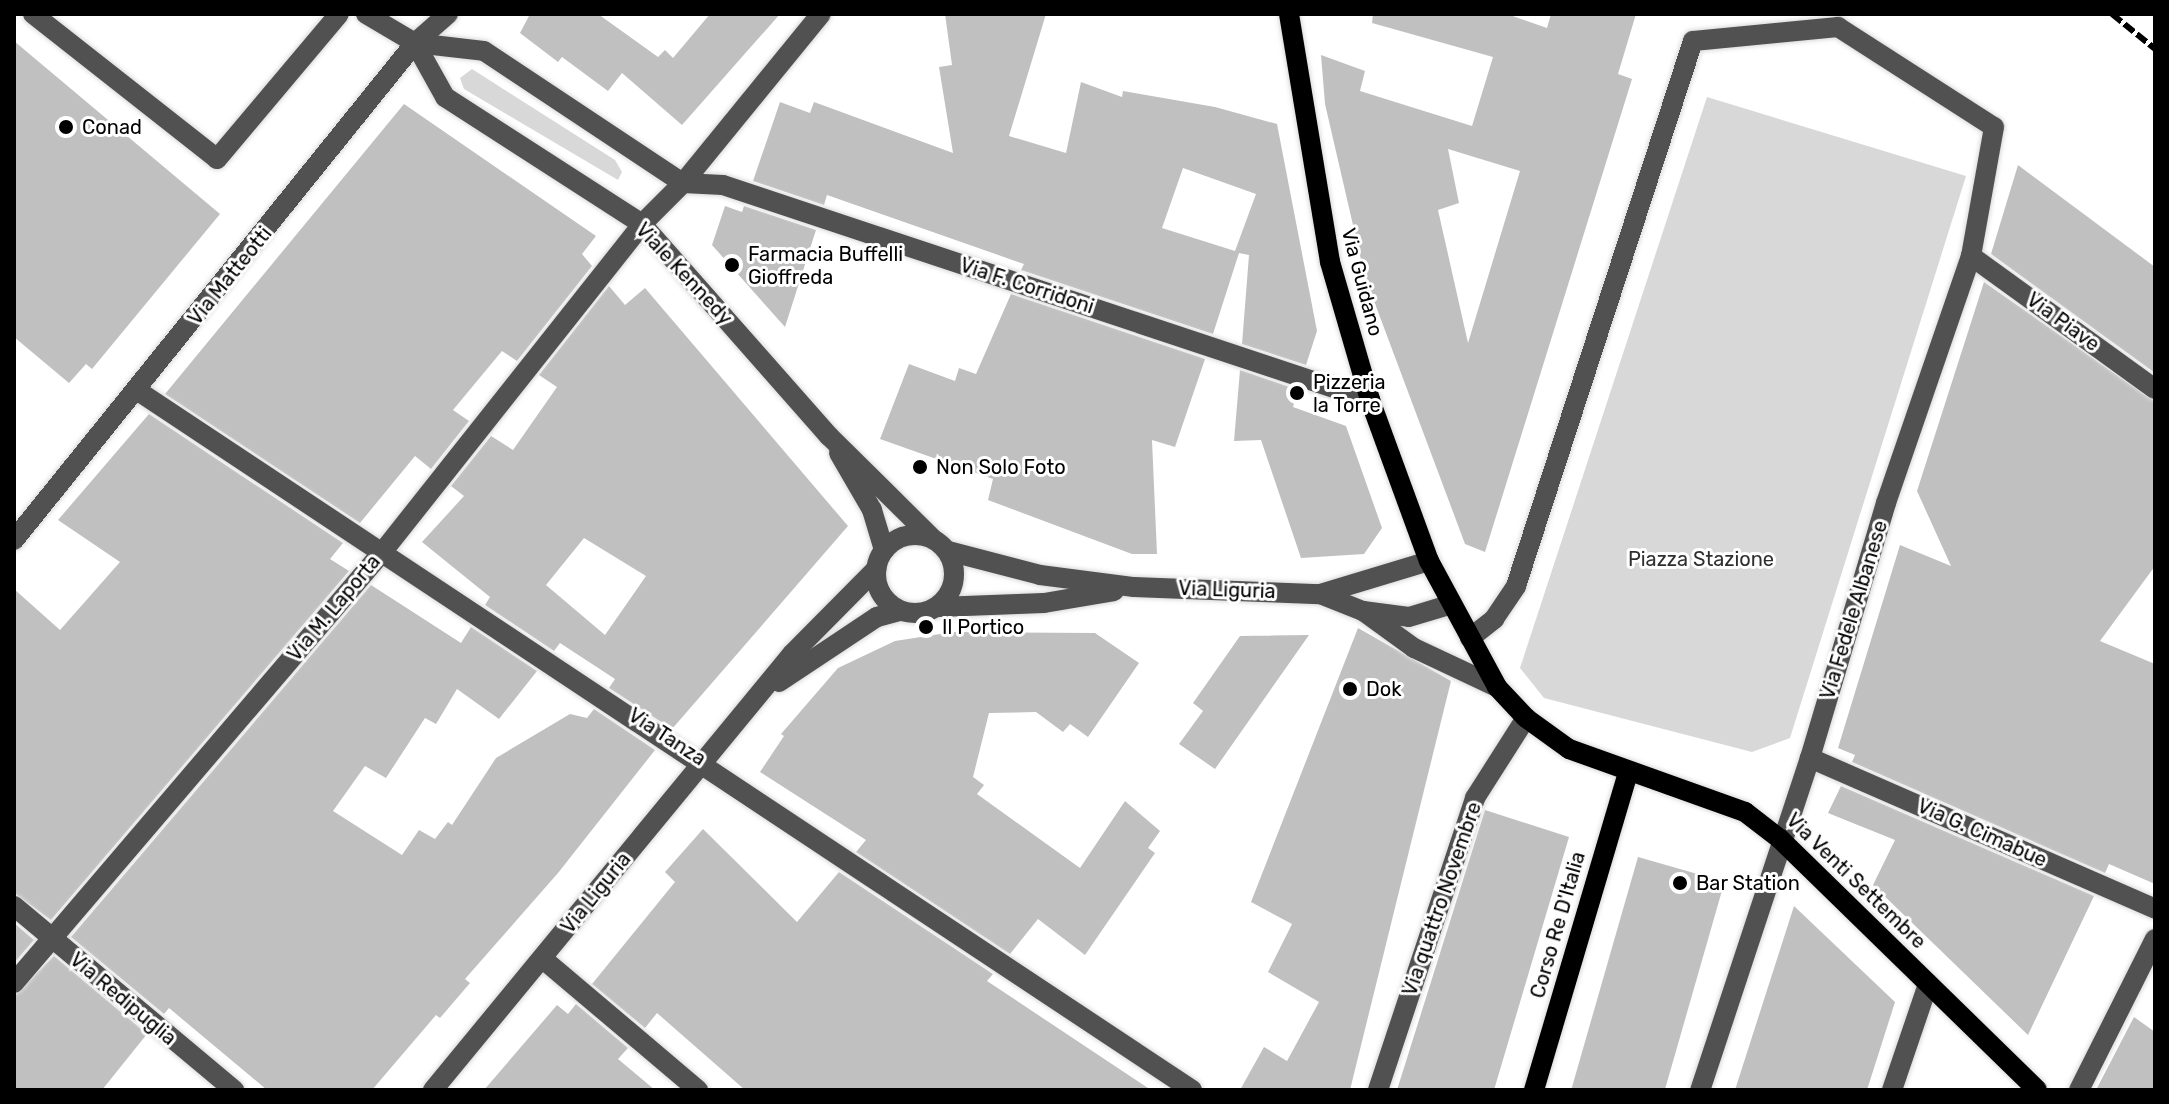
<!DOCTYPE html>
<html>
<head>
<meta charset="utf-8">
<style>
  body { margin:0 }
  #map { position:relative; width:2169px; height:1104px; overflow:hidden; background:#fff; font-family:Rubik,sans-serif }
  div>[style] { position:absolute }
  .green>* { inset:0; background:#d8d8d8 }
  .building>* { inset:0; background:#c0c0c0; transform-origin:0 0 }
  .roads { filter:drop-shadow(0 0 2px #dbdbdb) drop-shadow(0 0 2px #dbdbdb) }
  .minor>* { height:20px; margin:-10px; padding:0 10px; transform-origin:10px; border-radius:10px; background:#515151 }
  .minor>.ring { margin:-10px; padding:0; box-sizing:content-box; background:none; border:20px solid #515151; border-radius:50% }
  .major>* { height:20px; margin:-10px; padding:0 10px; transform-origin:10px; border-radius:10px; background:#000 }
  .rail>* { height:6px; margin-top:-3px; transform-origin:0; background:repeating-linear-gradient(90deg,#000 0 12px,transparent 0 16px) }
  .dots>* { width:22px; height:22px; translate:-50% -50%; box-sizing:border-box; border:4px solid #fff; border-radius:50% }
  span { translate:-50% -50%; white-space:nowrap; text-align:center; line-height:1.15; -webkit-text-stroke:6px #fff; paint-order:stroke }
  .poi-label { font-size:20px; color:#000 }
  .left { translate:0 -50%; text-align:left }
  .street-label { font-size:20px; color:#000 }
  .park-label { font-size:20px; color:#2f2f2f }
  .frame { position:absolute; inset:0; border:16px solid #000; pointer-events:none }
</style>
</head>
<body>
<div id="map">
  <div class="green">
    <i style="clip-path:polygon(472px 69px,615px 160px,622px 172px,618px 180px,464px 89px,460px 78px)"></i>
    <i style="clip-path:polygon(1707px 97px,1966px 176px,1790px 738px,1752px 752px,1544px 698px,1520px 668px)"></i>
  </div>
  <div class="building">
    <i style="clip-path:polygon(530px 14px,598px 14px,658px 57px,665px 50px,673px 58px,710px 14px,780px 14px,682px 125px,622px 73px,608px 91px,562px 57px,558px 62px,520px 33px)"></i>
    <i style="clip-path:polygon(evenodd,945px 14px,1046px 14px,1009px 136px,1066px 153px,1081px 82px,1122px 97px,1123px 91px,1215px 107px,1277px 124px,1317px 331px,1306px 365px,1242px 344px,1249px 255px,1239px 253px,1213px 334px,1021px 270px,1024px 264px,827px 195px,824px 205px,753px 181px,780px 102px,810px 113px,814px 102px,953px 153px,939px 67px,952px 65px,945px 14px,1183px 168px,1256px 194px,1235px 251px,1162px 228px,1183px 168px)"></i>
    <i style="clip-path:polygon(evenodd,1373px 14px,1507px 14px,1547px 28px,1551px 14px,1636px 14px,1618px 74px,1632px 79px,1485px 552px,1465px 544px,1365px 277px,1325px 104px,1321px 55px,1365px 71px,1360px 91px,1472px 126px,1493px 57px,1372px 23px,1373px 14px,1448px 149px,1520px 171px,1468px 343px,1438px 210px,1459px 203px,1448px 149px)"></i>
    <i style="clip-path:polygon(14px 41px,220px 214px,92px 369px,86px 364px,69px 383px,14px 337px)"></i>
    <i style="clip-path:polygon(404px 104px,596px 236px,582px 254px,592px 266px,517px 361px,502px 351px,453px 410px,469px 421px,431px 469px,415px 456px,360px 523px,165px 394px)"></i>
    <i style="clip-path:polygon(2018px 165px,2155px 267px,2155px 373px,1991px 254px)"></i>
    <i style="clip-path:polygon(725px 206px,742px 212px,744px 206px,816px 230px,785px 327px,712px 245px)"></i>
    <i style="clip-path:polygon(1984px 282px,2155px 402px,2155px 566px,2100px 641px,2155px 664px,2155px 884px,2109px 864px,2105px 873px,1852px 762px,1855px 755px,1838px 748px,1900px 545px,1951px 566px,1917px 491px)"></i>
    <i style="clip-path:polygon(evenodd,609px 286px,625px 305px,645px 288px,848px 526px,672px 729px,609px 688px,615px 679px,560px 643px,554px 651px,485px 605px,490px 597px,422px 542px,464px 496px,451px 486px,491px 436px,513px 450px,557px 387px,539px 375px,609px 286px,584px 538px,646px 576px,605px 635px,546px 585px,584px 538px)"></i>
    <i style="clip-path:polygon(1011px 294px,1205px 359px,1175px 447px,1152px 440px,1157px 554px,1132px 554px,988px 500px,993px 479px,880px 439px,909px 364px,955px 381px,959px 368px,976px 374px)"></i>
    <i style="clip-path:polygon(1240px 370px,1298px 390px,1293px 407px,1346px 426px,1382px 528px,1364px 554px,1301px 558px,1261px 440px,1234px 441px)"></i>
    <i style="clip-path:polygon(149px 414px,343px 543px,330px 559px,349px 571px,51px 920px,14px 893px,14px 589px,60px 630px,120px 562px,58px 520px)"></i>
    <i style="clip-path:polygon(371px 585px,461px 643px,471px 627px,537px 671px,499px 719px,457px 689px,436px 724px,425px 718px,386px 778px,365px 766px,333px 811px,402px 855px,419px 830px,435px 839px,448px 822px,452px 825px,496px 758px,570px 714px,587px 718px,594px 709px,655px 750px,558px 873px,465px 979px,470px 983px,440px 1018px,436px 1015px,372px 1090px,267px 1090px,169px 1008px,164px 1014px,71px 937px)"></i>
    <i style="clip-path:polygon(1358px 628px,1451px 681px,1350px 1090px,1240px 1090px,1264px 1047px,1287px 1061px,1319px 1002px,1268px 972px,1292px 924px,1251px 902px)"></i>
    <i style="clip-path:polygon(953px 632px,1095px 633px,1139px 663px,1088px 737px,1070px 724px,1063px 732px,1036px 712px,989px 713px,973px 777px,984px 785px,977px 794px,1080px 868px,1125px 801px,1160px 831px,1148px 848px,1155px 853px,1085px 955px,1038px 919px,1010px 954px,856px 852px,866px 840px,760px 772px,784px 736px,781px 734px,838px 668px,895px 641px)"></i>
    <i style="clip-path:polygon(1309px 635px,1215px 769px,1179px 744px,1203px 711px,1193px 703px,1240px 636px)"></i>
    <i style="clip-path:polygon(1841px 786px,2094px 896px,2028px 1035px,1873px 885px,1895px 840px,1828px 813px)"></i>
    <i style="clip-path:polygon(1485px 810px,1569px 837px,1494px 1090px,1397px 1090px)"></i>
    <i style="clip-path:polygon(703px 829px,797px 922px,839px 872px,993px 974px,987px 981px,1151px 1090px,745px 1090px,657px 1013px,645px 1028px,592px 984px,675px 882px,665px 872px)"></i>
    <i style="left:1638px;top:857px;width:90px;height:243px;rotate:16deg"></i>
    <i style="clip-path:polygon(1794px 906px,1895px 1002px,1867px 1090px,1735px 1090px)"></i>
    <i style="clip-path:polygon(14px 923px,34px 940px,14px 963px)"></i>
    <i style="clip-path:polygon(54px 956px,147px 1034px,102px 1090px,14px 1090px,14px 996px)"></i>
    <i style="clip-path:polygon(576px 1004px,628px 1048px,618px 1059px,655px 1090px,484px 1090px,557px 1005px,568px 1014px)"></i>
    <i style="clip-path:polygon(2134px 1017px,2155px 1032px,2155px 1090px,2096px 1090px)"></i>
  </div>
  <div class="roads">
    <div class="minor">
      <i style="left:33px;top:14px;width:234px;rotate:38.2deg"></i>
      <i style="left:217px;top:159px;width:189px;rotate:-49.9deg"></i>
      <i style="left:366px;top:14px;width:57px;rotate:30.6deg"></i>
      <i style="left:415px;top:43px;width:69px;rotate:6.6deg"></i>
      <i style="left:484px;top:51px;width:239px;rotate:33.6deg"></i>
      <i style="left:415px;top:43px;width:62px;rotate:60.9deg"></i>
      <i style="left:445px;top:97px;width:234px;rotate:32.8deg"></i>
      <i style="left:642px;top:224px;width:283px;rotate:48.6deg"></i>
      <i style="left:829px;top:436px;width:145px;rotate:44.7deg"></i>
      <i style="left:683px;top:183px;width:40px;rotate:2.9deg"></i>
      <i style="left:723px;top:185px;width:682px;rotate:18.38deg"></i>
      <i style="left:1971px;top:256px;width:227px;rotate:35.9deg"></i>
      <i style="left:138px;top:391px;width:1265px;rotate:33.55deg"></i>
      <i style="left:839px;top:453px;width:66px;rotate:59.9deg"></i>
      <i style="left:872px;top:510px;width:42px;rotate:73.3deg"></i>
      <i class="ring" style="left:876px;top:535px;width:58px;height:58px"></i>
      <i style="left:14px;top:540px;width:639px;rotate:-51.1deg"></i>
      <i style="left:415px;top:43px;width:44px;rotate:-41.3deg"></i>
      <i style="left:948px;top:551px;width:95px;rotate:14.6deg"></i>
      <i style="left:1040px;top:575px;width:95px;rotate:7.3deg"></i>
      <i style="left:1134px;top:587px;width:186px;rotate:2.2deg"></i>
      <i style="left:1320px;top:594px;width:114px;rotate:-16.8deg"></i>
      <i style="left:1320px;top:594px;width:46px;rotate:21.6deg"></i>
      <i style="left:1363px;top:611px;width:46px;rotate:7.4deg"></i>
      <i style="left:1409px;top:617px;width:42px;rotate:-16.7deg"></i>
      <i style="left:939px;top:607px;width:105px;rotate:-2.2deg"></i>
      <i style="left:1044px;top:603px;width:71px;rotate:-9.7deg"></i>
      <i style="left:1363px;top:611px;width:63px;rotate:36deg"></i>
      <i style="left:1414px;top:648px;width:92px;rotate:25.2deg"></i>
      <i style="left:1470px;top:638px;width:31px;rotate:-38deg"></i>
      <i style="left:1494px;top:619px;width:40px;rotate:-56deg"></i>
      <i style="left:1516px;top:586px;width:573px;rotate:-72.01deg"></i>
      <i style="left:1693px;top:41px;width:146px;rotate:-5.5deg"></i>
      <i style="left:1838px;top:27px;width:185px;rotate:32.7deg"></i>
      <i style="left:1994px;top:127px;width:131px;rotate:100.1deg"></i>
      <i style="left:1971px;top:256px;width:261px;rotate:109deg"></i>
      <i style="left:1886px;top:503px;width:266px;rotate:106.6deg"></i>
      <i style="left:1810px;top:758px;width:350px;rotate:108.3deg"></i>
      <i style="left:779px;top:682px;width:118px;rotate:-33.6deg"></i>
      <i style="left:877px;top:617px;width:23px;rotate:-15deg"></i>
      <i style="left:1810px;top:758px;width:377px;rotate:23.6deg"></i>
      <i style="left:14px;top:906px;width:287px;rotate:39.9deg"></i>
      <i style="left:543px;top:959px;width:203px;rotate:40.2deg"></i>
      <i style="left:14px;top:983px;width:570px;rotate:-49.49deg"></i>
      <i style="left:384px;top:550px;width:416px;rotate:-51.6deg"></i>
      <i style="left:642px;top:224px;width:58px;rotate:-45deg"></i>
      <i style="left:683px;top:183px;width:218px;rotate:-50.8deg"></i>
      <i style="left:433px;top:1090px;width:565px;rotate:-50.53deg"></i>
      <i style="left:792px;top:654px;width:120px;rotate:-45.3deg"></i>
      <i style="left:1378px;top:1090px;width:308px;rotate:-71.6deg"></i>
      <i style="left:1475px;top:798px;width:95px;rotate:-57.5deg"></i>
      <i style="left:1892px;top:1090px;width:112px;rotate:-71.2deg"></i>
      <i style="left:2079px;top:1090px;width:169px;rotate:-63.3deg"></i>
    </div>
    <div class="major">
      <i style="left:1289px;top:14px;width:251px;rotate:80.6deg"></i>
      <i style="left:1330px;top:262px;width:144px;rotate:73.8deg"></i>
      <i style="left:1370px;top:400px;width:171px;rotate:69.9deg"></i>
      <i style="left:1429px;top:561px;width:143px;rotate:61.6deg"></i>
      <i style="left:1497px;top:687px;width:42px;rotate:46.9deg"></i>
      <i style="left:1526px;top:718px;width:53px;rotate:35.8deg"></i>
      <i style="left:1569px;top:749px;width:187px;rotate:19.7deg"></i>
      <i style="left:1745px;top:812px;width:44px;rotate:37.6deg"></i>
      <i style="left:1780px;top:839px;width:359px;rotate:44.3deg"></i>
      <i style="left:1534px;top:1090px;width:331px;rotate:-73.5deg"></i>
    </div>
  </div>
  <div class="rail">
    <i style="left:2112px;top:14px;width:55px;rotate:39.1deg"></i>
  </div>
  <div class="dots">
    <i style="left:66px;top:127px;background:#000"></i>
    <i style="left:732px;top:265px;background:#000"></i>
    <i style="left:1297px;top:393px;background:#000"></i>
    <i style="left:920px;top:467px;background:#000"></i>
    <i style="left:926px;top:627px;background:#000"></i>
    <i style="left:1350px;top:689px;background:#000"></i>
    <i style="left:1680px;top:883px;background:#000"></i>
  </div>
  <div class="poi-label">
    <span class="left" style="left:82px;top:127px">Conad</span>
    <span class="left" style="left:748px;top:266px">Farmacia Buffelli<br>Gioffreda</span>
    <span class="left" style="left:1313px;top:394px">Pizzeria<br>la Torre</span>
    <span class="left" style="left:936px;top:467px">Non Solo Foto</span>
    <span class="left" style="left:942px;top:627px">Il Portico</span>
    <span class="left" style="left:1366px;top:689px">Dok</span>
    <span class="left" style="left:1696px;top:883px">Bar Station</span>
  </div>
  <div class="street-label">
    <span style="left:684px;top:274px;rotate:47deg">Viale Kennedy</span>
    <span style="left:230px;top:276px;rotate:-51deg">Via Matteotti</span>
    <span style="left:1362px;top:282px;rotate:75deg">Via Guidano</span>
    <span style="left:1027px;top:286px;rotate:18deg">Via F. Corridoni</span>
    <span style="left:2063px;top:322px;rotate:36deg">Via Piave</span>
    <span style="left:1227px;top:590px;rotate:2deg">Via Liguria</span>
    <span style="left:334px;top:608px;rotate:-50deg">Via M. Laporta</span>
    <span style="left:1854px;top:610px;rotate:-73deg">Via Fedele Albanese</span>
    <span style="left:667px;top:737px;rotate:33deg">Via Tanza</span>
    <span style="left:1982px;top:833px;rotate:24deg">Via G. Cimabue</span>
    <span style="left:1856px;top:881px;rotate:44deg">Via Venti Settembre</span>
    <span style="left:596px;top:893px;rotate:-51deg">Via Liguria</span>
    <span style="left:1442px;top:899px;rotate:-71deg">Via quattro Novembre</span>
    <span style="left:1558px;top:925px;rotate:-74deg">Corso Re D'Italia</span>
    <span style="left:123px;top:999px;rotate:40deg">Via Redipuglia</span>
  </div>
  <div class="park-label">
    <span style="left:1701px;top:559px">Piazza Stazione</span>
  </div>
  <div class="frame"></div>
</div>
</body>
</html>
